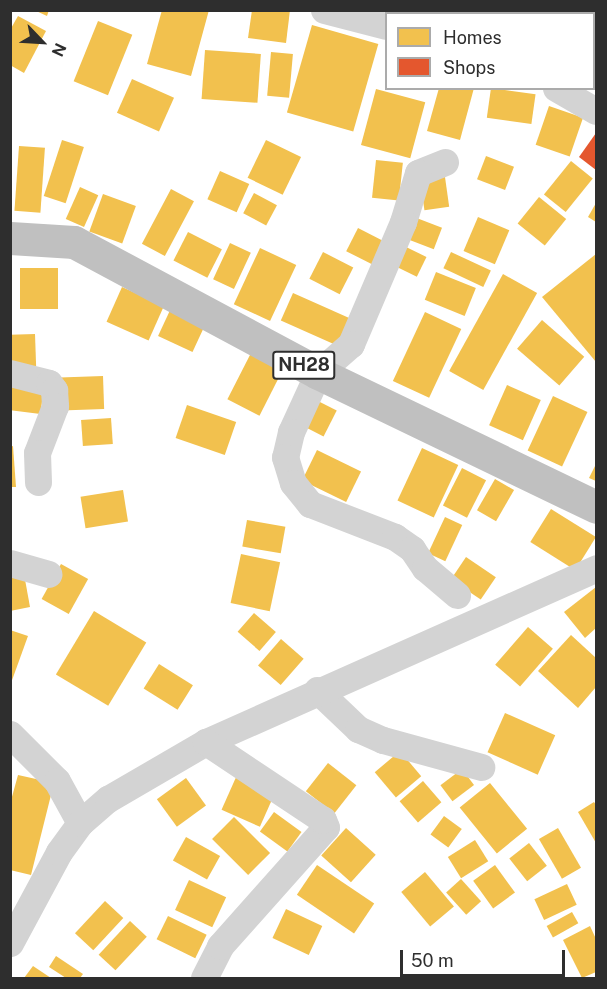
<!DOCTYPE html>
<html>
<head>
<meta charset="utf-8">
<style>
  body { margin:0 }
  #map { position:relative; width:607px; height:989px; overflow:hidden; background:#fff; font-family:"Public Sans",sans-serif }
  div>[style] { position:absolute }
  .water>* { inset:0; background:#d9e3f0 }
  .homes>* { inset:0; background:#f2c14e; transform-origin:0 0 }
  .shops>* { inset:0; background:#e4572e }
  .minor>* { height:27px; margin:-13.5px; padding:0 13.5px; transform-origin:13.5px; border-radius:13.5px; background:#d3d3d3 }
  .highway>* { height:33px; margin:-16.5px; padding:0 16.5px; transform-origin:16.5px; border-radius:16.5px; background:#c0c0c0 }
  span { translate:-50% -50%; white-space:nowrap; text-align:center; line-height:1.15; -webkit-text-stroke:6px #fff; paint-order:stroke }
  .shield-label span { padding:2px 4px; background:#fff; border:2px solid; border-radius:4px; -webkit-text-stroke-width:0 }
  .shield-label { font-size:18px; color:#2e2e2e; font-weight:700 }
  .frame { position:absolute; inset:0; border:12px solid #2e2e2e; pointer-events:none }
  .legend { position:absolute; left:385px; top:12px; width:210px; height:78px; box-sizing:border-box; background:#fff; border:2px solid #ababab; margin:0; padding:8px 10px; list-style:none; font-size:18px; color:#2e2e2e }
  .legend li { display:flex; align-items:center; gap:12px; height:30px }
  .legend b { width:30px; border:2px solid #ababab }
  .north { position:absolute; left:12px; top:12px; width:60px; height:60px; -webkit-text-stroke:4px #fff; paint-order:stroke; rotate:115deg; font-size:16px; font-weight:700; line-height:24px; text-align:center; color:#2e2e2e }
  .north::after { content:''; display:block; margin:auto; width:21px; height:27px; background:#2e2e2e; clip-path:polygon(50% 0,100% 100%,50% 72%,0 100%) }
  .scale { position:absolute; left:400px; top:950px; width:165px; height:27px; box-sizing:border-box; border:3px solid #2e2e2e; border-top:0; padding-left:8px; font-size:18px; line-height:21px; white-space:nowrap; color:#2e2e2e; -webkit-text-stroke:4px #fff; paint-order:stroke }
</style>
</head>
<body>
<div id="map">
  <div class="water">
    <i style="clip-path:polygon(413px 11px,596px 11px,596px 83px,594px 14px)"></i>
  </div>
  <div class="homes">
    <i style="clip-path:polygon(34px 10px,49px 10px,47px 16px)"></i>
    <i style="clip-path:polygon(162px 10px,209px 10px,191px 76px,147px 64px)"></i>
    <i style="clip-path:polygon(252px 10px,290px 10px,286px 43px,248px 38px)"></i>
    <i style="clip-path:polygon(18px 16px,46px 31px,24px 73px,10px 65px,10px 30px)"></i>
    <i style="left:98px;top:21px;width:37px;height:65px;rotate:22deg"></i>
    <i style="left:312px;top:25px;width:69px;height:91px;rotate:16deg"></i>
    <i style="left:205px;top:50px;width:56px;height:49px;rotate:4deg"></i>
    <i style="left:271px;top:52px;width:22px;height:44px;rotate:5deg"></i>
    <i style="left:132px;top:79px;width:46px;height:37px;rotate:24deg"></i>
    <i style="clip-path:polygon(439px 88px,474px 88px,460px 140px,427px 131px)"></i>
    <i style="left:491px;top:88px;width:45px;height:30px;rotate:8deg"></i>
    <i style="left:376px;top:89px;width:51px;height:58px;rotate:15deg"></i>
    <i style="left:549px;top:106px;width:36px;height:41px;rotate:19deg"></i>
    <i style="left:62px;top:140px;width:23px;height:59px;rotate:18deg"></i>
    <i style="left:266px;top:140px;width:39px;height:42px;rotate:26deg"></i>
    <i style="left:19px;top:146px;width:26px;height:65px;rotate:4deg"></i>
    <i style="left:486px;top:156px;width:30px;height:25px;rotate:21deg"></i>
    <i style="left:376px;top:160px;width:27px;height:38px;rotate:6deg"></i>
    <i style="left:571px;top:161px;width:28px;height:43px;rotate:39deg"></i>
    <i style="left:220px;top:171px;width:32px;height:31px;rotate:24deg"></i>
    <i style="left:445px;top:177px;width:30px;height:25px;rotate:82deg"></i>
    <i style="left:80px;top:187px;width:20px;height:35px;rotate:24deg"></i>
    <i style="left:171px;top:189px;width:26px;height:62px;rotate:28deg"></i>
    <i style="left:254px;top:193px;width:26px;height:23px;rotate:28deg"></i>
    <i style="left:103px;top:194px;width:35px;height:40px;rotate:20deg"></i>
    <i style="left:539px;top:197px;width:35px;height:34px;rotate:39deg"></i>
    <i style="clip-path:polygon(596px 203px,596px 222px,588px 217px)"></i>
    <i style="left:414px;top:217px;width:30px;height:23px;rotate:21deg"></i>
    <i style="left:478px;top:217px;width:34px;height:37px;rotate:23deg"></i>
    <i style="left:358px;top:228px;width:29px;height:26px;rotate:27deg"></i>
    <i style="left:188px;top:232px;width:38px;height:32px;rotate:27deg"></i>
    <i style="left:230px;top:243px;width:23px;height:40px;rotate:25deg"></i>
    <i style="left:404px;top:246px;width:25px;height:22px;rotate:26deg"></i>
    <i style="left:260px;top:248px;width:40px;height:62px;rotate:25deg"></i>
    <i style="left:323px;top:252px;width:34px;height:30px;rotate:27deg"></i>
    <i style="left:451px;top:252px;width:44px;height:18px;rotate:25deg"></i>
    <i style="clip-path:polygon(596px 254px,596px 362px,542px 297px)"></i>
    <i style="left:20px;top:268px;width:38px;height:41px"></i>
    <i style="left:436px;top:272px;width:43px;height:30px;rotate:22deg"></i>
    <i style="left:503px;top:274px;width:39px;height:111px;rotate:29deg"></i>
    <i style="left:122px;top:287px;width:46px;height:38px;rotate:24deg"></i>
    <i style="left:293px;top:293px;width:64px;height:30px;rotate:24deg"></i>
    <i style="left:172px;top:306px;width:38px;height:33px;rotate:25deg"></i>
    <i style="left:425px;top:312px;width:40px;height:76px;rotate:25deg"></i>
    <i style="left:542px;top:320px;width:56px;height:38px;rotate:41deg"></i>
    <i style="left:35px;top:334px;width:32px;height:25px;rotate:88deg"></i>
    <i style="left:251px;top:353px;width:36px;height:52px;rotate:27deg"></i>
    <i style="left:103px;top:376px;width:33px;height:43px;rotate:88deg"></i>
    <i style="left:10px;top:383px;width:34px;height:27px;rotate:7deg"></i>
    <i style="left:507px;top:385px;width:37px;height:44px;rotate:24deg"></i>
    <i style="left:553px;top:396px;width:38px;height:60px;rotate:25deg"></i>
    <i style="left:310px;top:397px;width:30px;height:29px;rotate:27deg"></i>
    <i style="left:187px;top:405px;width:52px;height:35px;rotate:19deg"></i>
    <i style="left:111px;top:418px;width:26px;height:30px;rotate:86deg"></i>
    <i style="clip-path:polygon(13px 446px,16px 487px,10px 487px,10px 447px)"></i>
    <i style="left:422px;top:448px;width:40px;height:58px;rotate:25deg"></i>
    <i style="left:317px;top:450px;width:49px;height:34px;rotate:26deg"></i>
    <i style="clip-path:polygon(596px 464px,596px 481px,589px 478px)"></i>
    <i style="left:462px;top:468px;width:27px;height:42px;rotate:27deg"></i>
    <i style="left:495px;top:479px;width:22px;height:36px;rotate:30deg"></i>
    <i style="left:123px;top:490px;width:32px;height:43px;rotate:81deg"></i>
    <i style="left:551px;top:509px;width:53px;height:39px;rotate:32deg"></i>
    <i style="left:445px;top:517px;width:19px;height:40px;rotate:25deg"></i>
    <i style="left:247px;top:520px;width:39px;height:27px;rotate:10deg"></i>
    <i style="left:241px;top:554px;width:40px;height:50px;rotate:12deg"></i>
    <i style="left:466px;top:557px;width:36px;height:27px;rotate:34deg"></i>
    <i style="left:61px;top:564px;width:31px;height:40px;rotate:29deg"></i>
    <i style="clip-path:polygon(24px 574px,30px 607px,10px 611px,10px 577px)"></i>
    <i style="clip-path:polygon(596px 587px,596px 628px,585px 638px,564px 612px)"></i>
    <i style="left:94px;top:611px;width:61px;height:74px;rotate:31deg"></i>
    <i style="left:254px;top:613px;width:29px;height:25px;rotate:41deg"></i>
    <i style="left:528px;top:627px;width:33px;height:50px;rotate:41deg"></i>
    <i style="clip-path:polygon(10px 630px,28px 636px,11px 683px,10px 683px)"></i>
    <i style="clip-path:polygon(571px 635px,596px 658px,596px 687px,578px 708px,538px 671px)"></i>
    <i style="left:281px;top:639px;width:30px;height:35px;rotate:41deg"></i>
    <i style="left:159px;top:664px;width:40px;height:29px;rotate:32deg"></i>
    <i style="left:505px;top:713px;width:55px;height:43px;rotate:24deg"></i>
    <i style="left:400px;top:751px;width:33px;height:33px;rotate:50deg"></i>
    <i style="left:328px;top:763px;width:36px;height:36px;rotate:38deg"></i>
    <i style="left:462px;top:769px;width:20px;height:27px;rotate:53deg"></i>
    <i style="clip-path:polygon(18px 775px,54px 783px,31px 875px,10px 870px,10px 804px)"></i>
    <i style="left:237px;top:775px;width:42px;height:38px;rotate:24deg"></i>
    <i style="left:186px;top:778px;width:34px;height:36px;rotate:54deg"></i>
    <i style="left:423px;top:781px;width:28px;height:31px;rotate:49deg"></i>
    <i style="left:490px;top:783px;width:59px;height:39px;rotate:51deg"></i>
    <i style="clip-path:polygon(594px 802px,596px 805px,596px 843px,578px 812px)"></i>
    <i style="left:274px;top:812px;width:34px;height:24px;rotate:36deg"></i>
    <i style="left:444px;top:816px;width:22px;height:23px;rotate:36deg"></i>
    <i style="left:234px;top:817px;width:51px;height:31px;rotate:45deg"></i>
    <i style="left:346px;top:828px;width:40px;height:37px;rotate:42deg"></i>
    <i style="left:558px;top:828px;width:46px;height:22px;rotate:60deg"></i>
    <i style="left:186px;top:837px;width:39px;height:27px;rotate:29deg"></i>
    <i style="left:475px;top:840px;width:25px;height:32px;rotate:58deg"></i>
    <i style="left:529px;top:843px;width:29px;height:25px;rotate:52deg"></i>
    <i style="left:317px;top:865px;width:69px;height:36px;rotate:34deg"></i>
    <i style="left:495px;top:865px;width:34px;height:27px;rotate:54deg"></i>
    <i style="left:425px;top:872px;width:45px;height:31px;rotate:50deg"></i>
    <i style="left:461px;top:879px;width:30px;height:20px;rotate:48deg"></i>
    <i style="left:189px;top:880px;width:41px;height:33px;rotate:25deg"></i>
    <i style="left:567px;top:884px;width:23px;height:36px;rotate:65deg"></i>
    <i style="left:105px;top:901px;width:25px;height:44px;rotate:43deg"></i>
    <i style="left:286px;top:909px;width:40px;height:32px;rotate:25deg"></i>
    <i style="left:572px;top:912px;width:13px;height:29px;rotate:61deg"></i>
    <i style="left:168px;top:916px;width:43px;height:26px;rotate:26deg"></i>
    <i style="left:130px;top:921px;width:23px;height:46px;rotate:43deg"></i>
    <i style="clip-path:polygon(590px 926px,596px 939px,596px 972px,582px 978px,563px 940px)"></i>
    <i style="clip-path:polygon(56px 956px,83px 974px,80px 978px,66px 978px,49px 967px)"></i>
    <i style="clip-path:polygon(33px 966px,51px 978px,24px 978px)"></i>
  </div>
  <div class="shops">
    <i style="clip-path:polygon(596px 133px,596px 170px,579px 157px)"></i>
  </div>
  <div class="minor">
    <i style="left:324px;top:10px;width:64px;rotate:14.5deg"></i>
    <i style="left:556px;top:88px;width:46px;rotate:29.9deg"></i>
    <i style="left:445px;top:162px;width:29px;rotate:158deg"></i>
    <i style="left:418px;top:173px;width:51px;rotate:107deg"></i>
    <i style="left:403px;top:222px;width:133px;rotate:113.1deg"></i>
    <i style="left:351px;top:344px;width:44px;rotate:138.7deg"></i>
    <i style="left:318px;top:373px;width:65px;rotate:114.6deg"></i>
    <i style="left:291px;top:432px;width:26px;rotate:103deg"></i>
    <i style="left:285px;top:457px;width:27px;rotate:73deg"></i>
    <i style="left:293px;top:483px;width:27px;rotate:51deg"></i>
    <i style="left:310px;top:504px;width:91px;rotate:21.2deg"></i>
    <i style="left:395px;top:537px;width:21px;rotate:35deg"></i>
    <i style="left:412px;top:549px;width:23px;rotate:56deg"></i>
    <i style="left:425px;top:568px;width:42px;rotate:40.2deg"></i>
    <i style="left:10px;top:373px;width:40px;rotate:14.4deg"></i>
    <i style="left:49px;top:383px;width:9px;rotate:54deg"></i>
    <i style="left:54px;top:390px;width:16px;rotate:86deg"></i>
    <i style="left:55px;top:406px;width:50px;rotate:111deg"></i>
    <i style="left:37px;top:453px;width:29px;rotate:88deg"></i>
    <i style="left:10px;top:563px;width:40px;rotate:16deg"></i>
    <i style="left:317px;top:690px;width:57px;rotate:43.6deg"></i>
    <i style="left:358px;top:729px;width:27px;rotate:24deg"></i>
    <i style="left:383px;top:740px;width:102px;rotate:15.4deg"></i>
    <i style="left:10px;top:734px;width:66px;rotate:45deg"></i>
    <i style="left:57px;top:781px;width:48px;rotate:61.3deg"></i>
    <i style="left:10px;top:943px;width:103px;rotate:-61.7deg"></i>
    <i style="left:59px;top:852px;width:36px;rotate:-54deg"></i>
    <i style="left:80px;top:823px;width:37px;rotate:-41deg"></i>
    <i style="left:108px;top:799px;width:113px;rotate:-30.2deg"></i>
    <i style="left:206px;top:742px;width:427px;rotate:-24deg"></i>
    <i style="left:204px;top:978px;width:36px;rotate:-63deg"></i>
    <i style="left:220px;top:946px;width:159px;rotate:-48.3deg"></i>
    <i style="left:326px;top:827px;width:8px;rotate:-113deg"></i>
    <i style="left:323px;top:820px;width:141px;rotate:-146.3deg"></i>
  </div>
  <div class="highway">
    <i style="left:10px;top:238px;width:64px;rotate:3.6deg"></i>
    <i style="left:74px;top:242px;width:277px;rotate:28.2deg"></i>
    <i style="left:318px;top:373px;width:309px;rotate:25.7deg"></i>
  </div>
  <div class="shield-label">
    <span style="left:304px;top:365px">NH28</span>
  </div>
  <div class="frame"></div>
  <ul class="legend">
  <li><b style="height:16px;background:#f2c14e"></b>Homes</li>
  <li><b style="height:16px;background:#e4572e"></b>Shops</li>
  </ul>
  <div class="north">N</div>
  <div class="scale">50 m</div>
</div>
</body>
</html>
